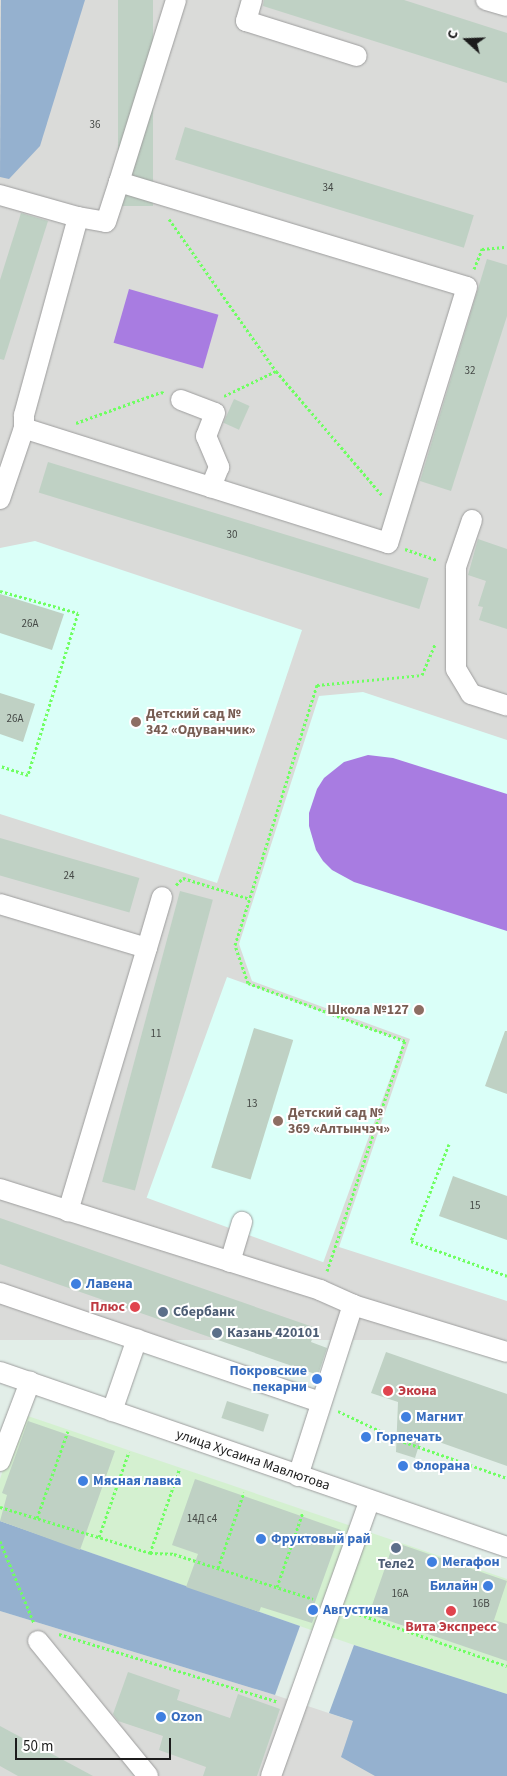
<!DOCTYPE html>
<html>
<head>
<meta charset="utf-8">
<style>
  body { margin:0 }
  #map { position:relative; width:507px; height:1776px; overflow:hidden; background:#e2eee8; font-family:"Source Sans 3",sans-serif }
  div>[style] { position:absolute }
  .residential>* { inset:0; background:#dadbd9; transform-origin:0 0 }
  .commercial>* { inset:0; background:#d4f0d0 }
  .education>* { inset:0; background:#dafff8; transform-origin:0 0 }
  .forest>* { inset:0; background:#95b1cf }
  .pitch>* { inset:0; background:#a87ce1; transform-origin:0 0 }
  .building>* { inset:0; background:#bfd1c4; transform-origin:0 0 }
  .path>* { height:3px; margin-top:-1.5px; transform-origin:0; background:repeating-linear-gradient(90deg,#6fff62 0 2.5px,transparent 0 5px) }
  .roads { filter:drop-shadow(0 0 1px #9d9d9d) drop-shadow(0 0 1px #9d9d9d) }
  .minor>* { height:20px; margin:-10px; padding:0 10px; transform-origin:10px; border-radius:10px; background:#fff }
  .dots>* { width:14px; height:14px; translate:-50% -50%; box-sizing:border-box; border:2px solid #fff; border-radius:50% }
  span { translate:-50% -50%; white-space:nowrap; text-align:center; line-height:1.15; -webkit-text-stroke:4px #fff; paint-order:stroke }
  .number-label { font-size:11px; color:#454946 }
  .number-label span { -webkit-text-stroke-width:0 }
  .education-label { font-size:14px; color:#785e54; font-weight:700 }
  .left { translate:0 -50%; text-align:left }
  .right { translate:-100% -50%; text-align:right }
  .shop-label { font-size:14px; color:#366cbe; font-weight:700 }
  .health-label { font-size:14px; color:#be3a42; font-weight:700 }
  .service-label { font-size:14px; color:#4e5e75; font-weight:700 }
  .street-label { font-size:14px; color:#1c1c1c }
  .north { position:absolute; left:442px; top:15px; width:50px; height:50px; -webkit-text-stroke:4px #fff; paint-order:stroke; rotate:290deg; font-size:14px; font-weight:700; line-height:20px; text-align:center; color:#1c1c1c }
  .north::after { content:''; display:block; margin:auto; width:18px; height:22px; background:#1c1c1c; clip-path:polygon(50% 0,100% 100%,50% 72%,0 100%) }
  .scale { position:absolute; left:15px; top:1738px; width:156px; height:22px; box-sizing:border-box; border:2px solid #1c1c1c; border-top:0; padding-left:6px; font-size:15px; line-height:18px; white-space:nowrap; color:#1c1c1c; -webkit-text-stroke:4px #fff; paint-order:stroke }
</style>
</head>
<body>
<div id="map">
  <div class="residential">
    <i style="left:0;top:0;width:507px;height:1340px"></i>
    <i style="clip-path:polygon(0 1611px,275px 1695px,507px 1773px,507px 1776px,0 1776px)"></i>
  </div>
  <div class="commercial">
    <i style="clip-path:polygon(22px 1414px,507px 1579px,507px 1694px,354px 1645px,0 1521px,0 1479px)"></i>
  </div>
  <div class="education">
    <i style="clip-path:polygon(35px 541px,302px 630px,217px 883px,0 814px,0 548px)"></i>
    <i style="clip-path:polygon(363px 692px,507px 740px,507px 1301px,339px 1247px,410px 1039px,252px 981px,239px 944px,319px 696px)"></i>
    <i style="left:227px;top:977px;width:188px;height:235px;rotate:20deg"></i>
  </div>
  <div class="forest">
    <i style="clip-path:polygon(1px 0,85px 0,40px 146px,9px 179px,0 177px)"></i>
    <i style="clip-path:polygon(0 1521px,300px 1626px,275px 1695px,0 1611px)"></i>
    <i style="clip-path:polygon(354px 1645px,507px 1694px,507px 1776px,375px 1776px,341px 1757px,353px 1721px,329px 1713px)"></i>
  </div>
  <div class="pitch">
    <i style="left:129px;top:289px;width:93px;height:56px;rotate:16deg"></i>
    <i style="clip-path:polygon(368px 755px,393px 758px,507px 794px,507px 931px,354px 882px,332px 870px,323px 861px,316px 850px,309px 826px,309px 813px,317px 789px,324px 778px,344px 762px)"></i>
  </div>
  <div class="building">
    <i style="left:118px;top:0;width:35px;height:206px"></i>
    <i style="clip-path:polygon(264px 0,404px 0,507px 33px,507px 83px,263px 6px)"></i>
    <i style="left:185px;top:127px;width:302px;height:34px;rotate:17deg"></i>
    <i style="clip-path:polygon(21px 213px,48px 221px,4px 360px,0 359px,0 280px)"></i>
    <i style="clip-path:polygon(487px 259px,507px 265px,507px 316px,451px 491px,420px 481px)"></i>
    <i style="left:234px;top:399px;width:17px;height:26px;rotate:24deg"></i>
    <i style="left:48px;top:462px;width:398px;height:32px;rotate:17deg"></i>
    <i style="clip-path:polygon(478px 539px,507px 549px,507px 629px,479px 620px,483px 607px,478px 606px,486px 581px,468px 575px)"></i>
    <i style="clip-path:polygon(0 594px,64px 614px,52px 650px,0 633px)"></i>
    <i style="clip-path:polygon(0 693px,35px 704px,23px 742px,0 734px)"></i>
    <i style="left:0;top:838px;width:145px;height:36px;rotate:16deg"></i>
    <i style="left:180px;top:891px;width:34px;height:301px;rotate:15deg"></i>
    <i style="left:254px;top:1028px;width:41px;height:146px;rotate:17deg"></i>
    <i style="clip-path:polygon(505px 1031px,507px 1031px,507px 1094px,485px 1086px)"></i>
    <i style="clip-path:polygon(453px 1176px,507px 1196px,507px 1240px,439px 1216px)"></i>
    <i style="clip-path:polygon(0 1218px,316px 1328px,311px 1342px,327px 1348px,318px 1375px,0 1264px)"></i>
    <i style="clip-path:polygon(386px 1352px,507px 1394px,507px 1466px,422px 1436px,415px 1458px,396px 1452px,398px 1402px,371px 1393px)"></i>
    <i style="left:227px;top:1401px;width:44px;height:18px;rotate:18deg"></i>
    <i style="clip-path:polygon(28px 1421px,115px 1451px,80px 1550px,0 1521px,7px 1495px,2px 1493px)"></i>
    <i style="clip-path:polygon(195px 1479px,341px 1530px,314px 1605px,317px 1610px,312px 1623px,261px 1607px,259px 1612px,186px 1587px,198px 1554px,172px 1545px)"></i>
    <i style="clip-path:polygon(394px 1542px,507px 1581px,494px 1620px,507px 1624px,507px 1661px,369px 1614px)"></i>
    <i style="clip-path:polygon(128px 1672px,180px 1690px,177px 1700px,230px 1718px,238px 1694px,280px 1709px,257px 1776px,203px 1776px,206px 1767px,159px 1750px,163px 1736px,118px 1721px,113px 1714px)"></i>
    <i style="clip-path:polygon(0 1726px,93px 1776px,18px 1776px,0 1766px)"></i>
  </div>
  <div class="path">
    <i style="left:169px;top:219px;width:186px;rotate:54.9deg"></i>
    <i style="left:276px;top:371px;width:163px;rotate:49.5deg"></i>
    <i style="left:474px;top:269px;width:22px;rotate:-68deg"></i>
    <i style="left:482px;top:249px;width:25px;rotate:-5deg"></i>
    <i style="left:224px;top:396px;width:58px;rotate:-25.7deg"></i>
    <i style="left:76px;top:423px;width:90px;rotate:-20deg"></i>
    <i style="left:161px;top:392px;width:3px;rotate:18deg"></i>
    <i style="left:405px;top:549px;width:34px;rotate:19deg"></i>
    <i style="left:0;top:591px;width:81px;rotate:15.8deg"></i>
    <i style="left:78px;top:613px;width:170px;rotate:107.2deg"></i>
    <i style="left:28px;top:775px;width:29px;rotate:-162deg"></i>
    <i style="left:176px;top:885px;width:10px;rotate:-45deg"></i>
    <i style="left:183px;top:878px;width:70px;rotate:17.4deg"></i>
    <i style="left:449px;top:1144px;width:104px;rotate:111.4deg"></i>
    <i style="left:411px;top:1241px;width:102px;rotate:20deg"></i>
    <i style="left:327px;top:1271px;width:243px;rotate:-71.3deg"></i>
    <i style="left:405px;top:1041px;width:167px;rotate:-159.7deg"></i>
    <i style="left:248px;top:983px;width:40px;rotate:-108.9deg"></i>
    <i style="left:235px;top:945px;width:273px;rotate:-72.5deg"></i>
    <i style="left:317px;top:685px;width:105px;rotate:-5.4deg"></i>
    <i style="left:422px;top:675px;width:33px;rotate:-67deg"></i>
    <i style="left:338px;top:1411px;width:68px;rotate:25.4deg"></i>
    <i style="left:399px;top:1440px;width:114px;rotate:19.4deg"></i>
    <i style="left:0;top:1507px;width:157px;rotate:17deg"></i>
    <i style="left:150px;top:1553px;width:24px;rotate:2deg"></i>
    <i style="left:174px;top:1554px;width:146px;rotate:17.9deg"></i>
    <i style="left:37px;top:1518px;width:92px;rotate:-70.4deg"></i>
    <i style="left:99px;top:1537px;width:90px;rotate:-70.6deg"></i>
    <i style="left:0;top:1541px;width:89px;rotate:67.5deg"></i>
    <i style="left:150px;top:1553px;width:88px;rotate:-70.7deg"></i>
    <i style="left:218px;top:1568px;width:80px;rotate:-71.1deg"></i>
    <i style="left:277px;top:1587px;width:79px;rotate:-70.9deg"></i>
    <i style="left:350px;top:1611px;width:166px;rotate:19.3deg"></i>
    <i style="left:59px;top:1634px;width:229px;rotate:17.2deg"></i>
  </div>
  <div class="roads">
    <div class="minor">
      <i style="left:252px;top:0;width:22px;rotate:106deg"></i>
      <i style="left:246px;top:21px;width:116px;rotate:17.5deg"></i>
      <i style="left:486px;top:0;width:22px;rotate:16deg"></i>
      <i style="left:119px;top:182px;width:191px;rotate:-72.6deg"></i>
      <i style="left:0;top:195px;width:81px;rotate:15.8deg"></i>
      <i style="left:78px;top:217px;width:28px;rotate:10deg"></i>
      <i style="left:106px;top:222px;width:42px;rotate:-72deg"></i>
      <i style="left:119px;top:182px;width:363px;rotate:16.8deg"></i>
      <i style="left:467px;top:287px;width:268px;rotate:107.1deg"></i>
      <i style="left:388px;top:543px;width:382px;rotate:-162.5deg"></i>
      <i style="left:24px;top:428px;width:75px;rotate:108.7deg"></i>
      <i style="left:181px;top:400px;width:36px;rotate:21deg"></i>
      <i style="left:215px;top:413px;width:25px;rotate:111deg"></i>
      <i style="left:206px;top:436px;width:34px;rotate:67deg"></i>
      <i style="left:219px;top:467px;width:22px;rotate:112deg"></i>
      <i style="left:24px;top:428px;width:13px;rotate:-90deg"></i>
      <i style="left:24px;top:415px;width:205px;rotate:-74.7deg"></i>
      <i style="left:472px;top:520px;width:50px;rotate:108.8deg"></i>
      <i style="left:456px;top:567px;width:102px;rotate:90deg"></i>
      <i style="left:456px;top:669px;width:29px;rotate:59deg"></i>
      <i style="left:471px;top:694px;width:38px;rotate:18deg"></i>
      <i style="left:0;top:904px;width:153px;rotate:16.7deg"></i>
      <i style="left:147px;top:948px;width:275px;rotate:106.7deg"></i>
      <i style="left:147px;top:948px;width:53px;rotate:-73.6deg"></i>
      <i style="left:0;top:1189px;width:336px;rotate:17.5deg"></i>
      <i style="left:320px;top:1290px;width:36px;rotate:24deg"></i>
      <i style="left:353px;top:1305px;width:161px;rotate:17deg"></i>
      <i style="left:230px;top:1262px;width:42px;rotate:-73.3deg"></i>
      <i style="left:0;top:1293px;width:338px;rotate:18.8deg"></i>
      <i style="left:0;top:1372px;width:536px;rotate:19.04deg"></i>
      <i style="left:112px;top:1411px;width:76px;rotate:-70.9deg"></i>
      <i style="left:0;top:1461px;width:85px;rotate:-69.2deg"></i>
      <i style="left:298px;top:1476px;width:180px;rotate:-72.2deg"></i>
      <i style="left:38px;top:1641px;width:174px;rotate:50.8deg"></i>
      <i style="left:271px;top:1776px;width:293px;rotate:-70.3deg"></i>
    </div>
  </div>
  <div class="dots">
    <i style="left:136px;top:722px;background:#8d6e63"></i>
    <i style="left:419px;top:1010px;background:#8d6e63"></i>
    <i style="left:278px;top:1121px;background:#8d6e63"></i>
    <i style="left:76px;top:1284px;background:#3f7fe0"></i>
    <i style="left:135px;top:1307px;background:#e0444e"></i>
    <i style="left:163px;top:1312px;background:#5c6f8a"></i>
    <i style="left:217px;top:1333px;background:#5c6f8a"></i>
    <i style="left:317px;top:1379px;background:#3f7fe0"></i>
    <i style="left:388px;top:1391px;background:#e0444e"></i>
    <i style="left:406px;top:1417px;background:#3f7fe0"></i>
    <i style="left:366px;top:1437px;background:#3f7fe0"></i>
    <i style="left:403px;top:1466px;background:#3f7fe0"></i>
    <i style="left:83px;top:1481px;background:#3f7fe0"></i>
    <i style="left:261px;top:1539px;background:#3f7fe0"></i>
    <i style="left:396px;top:1548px;background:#5c6f8a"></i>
    <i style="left:432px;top:1562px;background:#3f7fe0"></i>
    <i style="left:488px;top:1586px;background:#3f7fe0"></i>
    <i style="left:313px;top:1610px;background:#3f7fe0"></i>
    <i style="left:451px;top:1611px;background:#e0444e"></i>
    <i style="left:161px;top:1717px;background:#3f7fe0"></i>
  </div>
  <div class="number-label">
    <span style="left:95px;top:125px">36</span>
    <span style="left:328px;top:188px">34</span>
    <span style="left:470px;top:371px">32</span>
    <span style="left:232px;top:535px">30</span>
    <span style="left:30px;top:624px">26А</span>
    <span style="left:15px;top:719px">26А</span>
    <span style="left:69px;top:876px">24</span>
    <span style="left:156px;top:1034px">11</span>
    <span style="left:252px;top:1104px">13</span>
    <span style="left:475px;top:1206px">15</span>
    <span style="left:202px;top:1519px">14Д с4</span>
    <span style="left:400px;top:1594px">16А</span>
    <span style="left:481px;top:1604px">16В</span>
  </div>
  <div class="education-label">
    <span class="left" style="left:146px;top:722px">Детский сад №<br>342 «Одуванчик»</span>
    <span class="right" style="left:409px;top:1010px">Школа №127</span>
    <span class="left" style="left:288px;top:1121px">Детский сад №<br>369 «Алтынчэч»</span>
  </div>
  <div class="shop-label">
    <span class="left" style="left:86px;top:1284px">Лавена</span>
    <span class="right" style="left:307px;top:1379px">Покровские<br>пекарни</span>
    <span class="left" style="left:416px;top:1417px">Магнит</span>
    <span class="left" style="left:376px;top:1437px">Горпечать</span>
    <span class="left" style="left:413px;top:1466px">Флорана</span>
    <span class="left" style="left:93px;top:1481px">Мясная лавка</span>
    <span class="left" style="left:271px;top:1539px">Фруктовый рай</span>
    <span class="left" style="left:442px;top:1562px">Мегафон</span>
    <span class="right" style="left:478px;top:1586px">Билайн</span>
    <span class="left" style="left:323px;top:1610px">Августина</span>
    <span class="left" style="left:171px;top:1717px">Ozon</span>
  </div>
  <div class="health-label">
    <span class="right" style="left:125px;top:1307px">Плюс</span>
    <span class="left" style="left:398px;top:1391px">Экона</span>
    <span style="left:451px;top:1627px">Вита Экспресс</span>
  </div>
  <div class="service-label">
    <span class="left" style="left:173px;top:1312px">Сбербанк</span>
    <span class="left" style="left:227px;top:1333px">Казань 420101</span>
    <span style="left:396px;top:1564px">Теле2</span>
  </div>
  <div class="street-label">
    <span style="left:253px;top:1460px;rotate:19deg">улица Хусаина Мавлютова</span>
  </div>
  <div class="north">С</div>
  <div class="scale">50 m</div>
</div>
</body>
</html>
